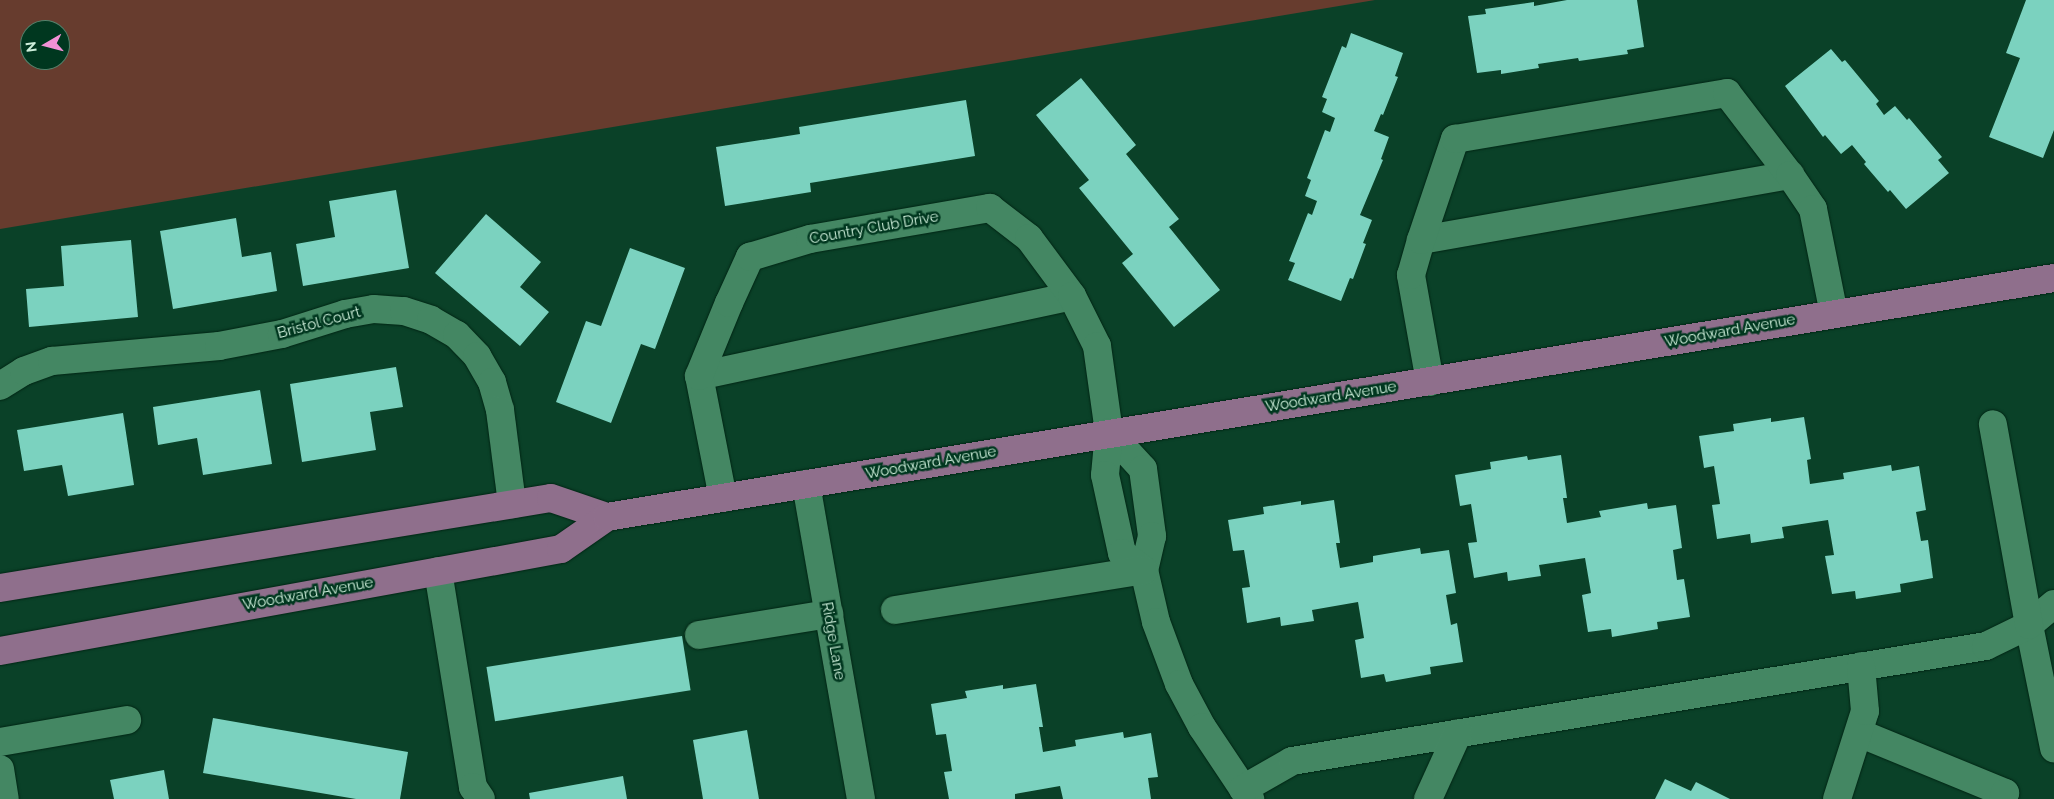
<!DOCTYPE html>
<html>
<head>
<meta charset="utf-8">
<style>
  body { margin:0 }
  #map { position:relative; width:2054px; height:799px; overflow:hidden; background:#0a4128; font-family:Raleway,sans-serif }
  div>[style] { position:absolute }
  .green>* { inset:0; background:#673c2e }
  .building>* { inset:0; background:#7bd2bf; transform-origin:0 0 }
  .roads { filter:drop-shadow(0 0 1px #012514) drop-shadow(0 0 1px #012514) }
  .minor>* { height:28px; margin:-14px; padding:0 14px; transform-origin:14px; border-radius:14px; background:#448763 }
  .major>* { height:28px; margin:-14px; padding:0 14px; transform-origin:14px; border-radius:14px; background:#8f6f8c }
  span { translate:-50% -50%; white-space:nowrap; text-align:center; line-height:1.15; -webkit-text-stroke:5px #00371f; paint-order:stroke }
  .street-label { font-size:15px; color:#cff0dc }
  .north { position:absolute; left:20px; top:20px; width:50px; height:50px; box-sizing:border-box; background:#00371f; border:1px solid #53816b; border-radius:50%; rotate:262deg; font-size:14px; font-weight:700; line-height:20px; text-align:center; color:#cff0dc }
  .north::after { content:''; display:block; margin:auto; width:18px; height:22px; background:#f291d6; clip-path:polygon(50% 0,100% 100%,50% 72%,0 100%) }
</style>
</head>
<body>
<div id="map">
  <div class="green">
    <i style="clip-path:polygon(evenodd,0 0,1375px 0,0 229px,0 0,30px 30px,60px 30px,60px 60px,30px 60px,30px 30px)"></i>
  </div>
  <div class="building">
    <i style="clip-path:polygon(1567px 0,1637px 0,1644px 47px,1627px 50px,1628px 54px,1579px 61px,1578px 58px,1538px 64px,1539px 68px,1501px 74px,1501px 70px,1477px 73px,1468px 16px,1486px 14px,1485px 9px,1534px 2px,1534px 6px)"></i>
    <i style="clip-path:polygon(2026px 0,2054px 0,2054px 130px,2043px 158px,1989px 137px,2020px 58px,2006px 53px)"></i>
    <i style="clip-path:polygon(1351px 33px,1403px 53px,1395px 76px,1398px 77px,1383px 115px,1381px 114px,1374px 131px,1389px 137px,1381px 159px,1383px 160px,1360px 215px,1372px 220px,1363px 243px,1366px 244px,1353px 279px,1350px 278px,1341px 301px,1288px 280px,1295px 263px,1289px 261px,1308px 213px,1312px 215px,1317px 201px,1305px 196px,1311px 180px,1307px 178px,1325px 130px,1330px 132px,1335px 118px,1322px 112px,1327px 99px,1322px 97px,1342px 46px,1346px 48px)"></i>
    <i style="clip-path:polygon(1831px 49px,1842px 62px,1845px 60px,1879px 101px,1876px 104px,1884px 115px,1895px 106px,1907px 120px,1909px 118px,1942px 157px,1938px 160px,1949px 173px,1906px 209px,1890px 190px,1888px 192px,1864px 164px,1866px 162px,1852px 145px,1841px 154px,1825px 135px,1823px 137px,1785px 86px)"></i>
    <i style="clip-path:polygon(1081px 78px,1136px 145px,1126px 154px,1179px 219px,1169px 227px,1220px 290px,1174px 327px,1122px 263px,1133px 254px,1079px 188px,1089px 180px,1036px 115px)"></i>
    <i style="clip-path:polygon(966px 100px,975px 156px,810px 183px,811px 192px,725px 206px,716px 147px,800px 134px,799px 127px)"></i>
    <i style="clip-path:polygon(396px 190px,409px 268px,303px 286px,296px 244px,335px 237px,329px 201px)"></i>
    <i style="clip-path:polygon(486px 214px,541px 262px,520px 287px,549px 312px,520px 346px,435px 273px)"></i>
    <i style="clip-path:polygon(236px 218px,242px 257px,271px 252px,277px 291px,173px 309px,160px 231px)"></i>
    <i style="clip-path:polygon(131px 240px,138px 317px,29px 327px,26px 289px,64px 286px,61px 246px)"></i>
    <i style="clip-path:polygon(630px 248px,685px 268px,655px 349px,641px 344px,611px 423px,556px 402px,586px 321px,601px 326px)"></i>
    <i style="clip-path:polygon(396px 367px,403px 407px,370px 412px,376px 450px,302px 462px,290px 384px)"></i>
    <i style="clip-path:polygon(260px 390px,272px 464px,203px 475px,197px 438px,158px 445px,153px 407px)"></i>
    <i style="clip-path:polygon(123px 413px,134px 485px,68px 496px,62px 465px,24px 471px,17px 430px)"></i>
    <i style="clip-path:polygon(1804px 417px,1811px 459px,1807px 460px,1810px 484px,1844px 479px,1843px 473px,1891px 465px,1892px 471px,1919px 466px,1926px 510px,1916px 512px,1921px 541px,1928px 540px,1933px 578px,1900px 584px,1901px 592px,1856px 599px,1855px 591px,1832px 594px,1825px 556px,1834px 555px,1828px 520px,1782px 527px,1784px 538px,1751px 543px,1750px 534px,1717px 539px,1712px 505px,1720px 504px,1714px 466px,1704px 468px,1699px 436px,1734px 431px,1733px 424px,1771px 418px,1771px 422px)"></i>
    <i style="clip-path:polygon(1561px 455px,1567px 498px,1563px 498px,1567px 523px,1601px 517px,1599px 511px,1647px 503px,1648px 509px,1676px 505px,1682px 548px,1673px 550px,1677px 580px,1684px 579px,1690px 617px,1657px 622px,1658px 629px,1612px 637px,1611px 629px,1588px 632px,1582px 595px,1591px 593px,1585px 558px,1539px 565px,1541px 576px,1508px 581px,1507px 572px,1474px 578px,1468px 543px,1477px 542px,1471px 504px,1460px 506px,1455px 475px,1491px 469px,1490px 462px,1527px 456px,1528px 460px)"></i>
    <i style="clip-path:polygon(1334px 500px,1340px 543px,1336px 543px,1340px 568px,1373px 562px,1373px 556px,1420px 548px,1421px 554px,1449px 550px,1456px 593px,1446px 595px,1451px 625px,1457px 623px,1463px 662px,1430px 667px,1431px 674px,1386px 682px,1384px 674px,1361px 678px,1355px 640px,1364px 638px,1358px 602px,1312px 610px,1314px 621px,1281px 626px,1280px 617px,1247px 623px,1242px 588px,1250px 587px,1244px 550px,1233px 551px,1228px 520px,1264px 514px,1263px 507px,1301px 501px,1301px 505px)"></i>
    <i style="left:682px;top:636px;width:55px;height:198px;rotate:81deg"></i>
    <i style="clip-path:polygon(1036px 684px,1043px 727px,1039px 727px,1043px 752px,1076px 746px,1075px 740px,1123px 732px,1124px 738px,1151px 733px,1158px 777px,1148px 778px,1151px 799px,1063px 799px,1060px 786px,1015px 794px,1015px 799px,949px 799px,944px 772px,952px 771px,946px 734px,936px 735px,931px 704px,967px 698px,965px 691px,1003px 685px,1003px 689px)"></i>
    <i style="clip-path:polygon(213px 718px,408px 752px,400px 799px,356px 799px,203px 773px)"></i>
    <i style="clip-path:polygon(747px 730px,759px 799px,703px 799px,693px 740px)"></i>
    <i style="clip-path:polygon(164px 770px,169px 799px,114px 799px,110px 780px)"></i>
    <i style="clip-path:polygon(623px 776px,627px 799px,530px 799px,529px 793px)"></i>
    <i style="clip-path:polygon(1665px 779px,1691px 791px,1696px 782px,1730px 799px,1655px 799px)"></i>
  </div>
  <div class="roads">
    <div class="minor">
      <i style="left:1421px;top:240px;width:375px;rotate:-10deg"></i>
      <i style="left:699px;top:376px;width:381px;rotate:-12.1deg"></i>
      <i style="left:1430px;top:382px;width:109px;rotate:-100.1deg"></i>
      <i style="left:1411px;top:275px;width:36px;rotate:-74deg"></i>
      <i style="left:1421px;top:240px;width:107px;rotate:-71.4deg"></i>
      <i style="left:1455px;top:139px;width:276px;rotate:-9.6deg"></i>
      <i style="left:1727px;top:93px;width:103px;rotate:52.5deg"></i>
      <i style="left:1790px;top:175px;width:41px;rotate:55.9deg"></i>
      <i style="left:1813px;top:209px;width:107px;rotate:78.7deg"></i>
      <i style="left:0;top:386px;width:28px;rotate:-32deg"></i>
      <i style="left:24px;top:371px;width:30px;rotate:-20deg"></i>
      <i style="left:52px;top:361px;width:168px;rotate:-5.1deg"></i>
      <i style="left:219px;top:346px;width:64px;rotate:-10.8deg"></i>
      <i style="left:282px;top:334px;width:66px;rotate:-17.6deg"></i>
      <i style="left:345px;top:314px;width:29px;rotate:-10deg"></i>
      <i style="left:374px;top:309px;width:30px;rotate:4deg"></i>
      <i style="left:404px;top:311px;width:28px;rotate:18deg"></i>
      <i style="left:431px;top:320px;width:30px;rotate:30deg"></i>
      <i style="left:457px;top:335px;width:29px;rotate:46deg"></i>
      <i style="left:477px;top:356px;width:30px;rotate:60deg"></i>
      <i style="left:492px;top:382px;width:29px;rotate:74deg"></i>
      <i style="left:500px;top:410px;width:95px;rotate:82.7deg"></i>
      <i style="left:1109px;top:432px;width:50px;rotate:47.4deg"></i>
      <i style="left:1143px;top:469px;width:68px;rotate:82.3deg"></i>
      <i style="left:1152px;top:536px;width:35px;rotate:103deg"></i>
      <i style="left:1144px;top:570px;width:53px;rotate:77deg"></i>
      <i style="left:1156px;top:622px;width:66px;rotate:69.6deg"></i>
      <i style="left:1179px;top:684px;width:49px;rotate:61.9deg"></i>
      <i style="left:1202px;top:727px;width:87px;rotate:56.3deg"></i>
      <i style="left:806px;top:484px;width:320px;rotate:80.1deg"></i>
      <i style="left:723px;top:498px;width:124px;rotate:-101.1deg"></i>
      <i style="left:699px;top:376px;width:79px;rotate:-67.7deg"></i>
      <i style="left:729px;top:303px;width:51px;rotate:-65.5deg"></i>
      <i style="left:750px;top:257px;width:63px;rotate:-16.7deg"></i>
      <i style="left:810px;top:239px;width:183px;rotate:-9.8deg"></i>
      <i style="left:990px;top:208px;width:49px;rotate:37.6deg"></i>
      <i style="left:1029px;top:238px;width:72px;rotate:53.4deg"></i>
      <i style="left:1072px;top:296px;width:56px;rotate:63.4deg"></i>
      <i style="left:1097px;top:346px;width:87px;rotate:82.1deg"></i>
      <i style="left:1109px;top:432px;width:43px;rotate:95.3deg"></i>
      <i style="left:1105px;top:475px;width:80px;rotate:77.7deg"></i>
      <i style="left:1122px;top:553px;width:28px;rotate:38deg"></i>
      <i style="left:438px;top:571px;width:219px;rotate:80.8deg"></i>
      <i style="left:473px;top:787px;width:14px;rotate:56deg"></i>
      <i style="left:2054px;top:604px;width:33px;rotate:140deg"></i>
      <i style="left:2029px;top:625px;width:126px;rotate:78.5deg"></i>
      <i style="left:895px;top:610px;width:252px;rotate:-9.1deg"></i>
      <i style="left:699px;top:635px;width:132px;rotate:-9.2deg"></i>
      <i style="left:1859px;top:733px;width:158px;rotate:22.3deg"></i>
      <i style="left:2005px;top:793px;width:6px;rotate:108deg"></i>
      <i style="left:0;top:742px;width:129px;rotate:-9.8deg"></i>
      <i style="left:0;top:769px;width:30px;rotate:81deg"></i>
      <i style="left:1243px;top:789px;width:56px;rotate:-29.7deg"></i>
      <i style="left:1292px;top:761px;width:703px;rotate:-9.41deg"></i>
      <i style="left:1986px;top:646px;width:48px;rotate:-26deg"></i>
      <i style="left:2029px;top:625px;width:204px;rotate:-100.2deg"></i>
      <i style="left:1428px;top:799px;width:72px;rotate:-65.6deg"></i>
      <i style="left:1837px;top:799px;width:92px;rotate:-72.3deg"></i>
      <i style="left:1865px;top:711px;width:45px;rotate:-95.1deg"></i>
    </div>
    <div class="major">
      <i style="left:0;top:588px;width:558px;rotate:-9.28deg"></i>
      <i style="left:551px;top:498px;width:59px;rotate:18.7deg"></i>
      <i style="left:0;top:651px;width:570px;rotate:-10.3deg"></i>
      <i style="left:561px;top:549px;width:56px;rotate:-34.8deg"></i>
      <i style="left:607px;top:517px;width:1467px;rotate:-9.38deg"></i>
    </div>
  </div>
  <div class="street-label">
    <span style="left:874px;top:228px;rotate:-10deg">Country Club Drive</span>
    <span style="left:319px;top:323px;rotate:-15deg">Bristol Court</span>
    <span style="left:1730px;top:331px;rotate:-10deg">Woodward Avenue</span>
    <span style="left:1331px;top:397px;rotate:-9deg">Woodward Avenue</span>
    <span style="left:931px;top:463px;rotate:-10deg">Woodward Avenue</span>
    <span style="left:308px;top:594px;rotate:-10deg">Woodward Avenue</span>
    <span style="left:833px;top:641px;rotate:80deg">Ridge Lane</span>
  </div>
  <div class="north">N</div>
</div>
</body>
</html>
